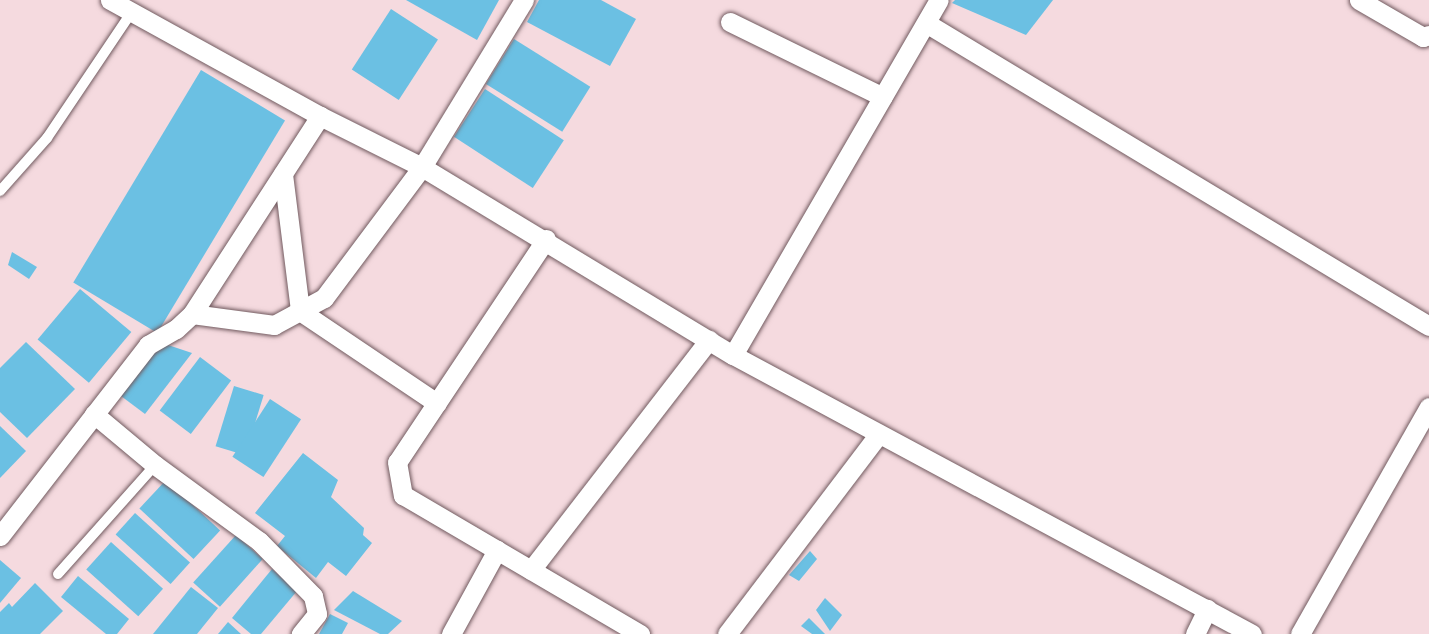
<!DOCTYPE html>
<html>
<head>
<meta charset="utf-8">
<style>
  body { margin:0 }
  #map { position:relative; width:1429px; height:634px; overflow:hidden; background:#f5dadf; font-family:Figtree,sans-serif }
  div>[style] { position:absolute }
  .building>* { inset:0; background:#6bc0e3; transform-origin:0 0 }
  .roads { filter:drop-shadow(0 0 2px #715a5f) drop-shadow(0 0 2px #715a5f) }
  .service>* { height:10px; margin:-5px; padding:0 5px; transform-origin:5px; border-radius:5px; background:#fff }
  .minor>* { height:19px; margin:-9.5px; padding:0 9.5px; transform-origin:9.5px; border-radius:9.5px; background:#fff }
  span { translate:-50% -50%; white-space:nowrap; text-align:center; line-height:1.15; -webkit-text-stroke:6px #ffe9ed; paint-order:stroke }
</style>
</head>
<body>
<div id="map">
  <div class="building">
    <i style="clip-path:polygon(406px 0,499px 0,477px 40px)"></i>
    <i style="clip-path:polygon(539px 0,601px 0,636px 19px,610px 66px,527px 22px)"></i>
    <i style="clip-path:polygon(955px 0,1053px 0,1026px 35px,952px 3px)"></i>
    <i style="left:391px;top:9px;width:56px;height:72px;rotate:33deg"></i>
    <i style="left:514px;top:39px;width:90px;height:53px;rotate:32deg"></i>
    <i style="left:201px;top:70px;width:98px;height:248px;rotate:31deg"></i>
    <i style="left:485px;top:89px;width:94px;height:57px;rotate:33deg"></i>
    <i style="clip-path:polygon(12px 252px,37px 267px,29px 279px,8px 265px)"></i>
    <i style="left:80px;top:289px;width:67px;height:66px;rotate:40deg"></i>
    <i style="clip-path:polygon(26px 342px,75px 389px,27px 438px,0 412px,0 368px)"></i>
    <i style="clip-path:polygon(162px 343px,192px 353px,145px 414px,121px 396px)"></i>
    <i style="left:200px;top:357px;width:39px;height:67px;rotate:37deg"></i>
    <i style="left:234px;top:386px;width:31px;height:63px;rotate:17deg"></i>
    <i style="left:270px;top:399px;width:37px;height:69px;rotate:33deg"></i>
    <i style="clip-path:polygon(0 426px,26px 451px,0 478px)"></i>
    <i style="clip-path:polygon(303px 453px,338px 480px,331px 497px,364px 528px,363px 535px,372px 543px,346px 576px,328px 562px,316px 578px,277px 546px,285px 536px,255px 513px)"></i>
    <i style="left:166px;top:480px;width:74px;height:39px;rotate:43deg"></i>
    <i style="left:135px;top:513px;width:74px;height:29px;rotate:42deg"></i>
    <i style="left:236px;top:535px;width:36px;height:64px;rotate:42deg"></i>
    <i style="left:111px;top:542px;width:70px;height:37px;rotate:42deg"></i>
    <i style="clip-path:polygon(810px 551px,817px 559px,799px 581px,789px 575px)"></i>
    <i style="clip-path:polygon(0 560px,21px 578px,0 603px)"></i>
    <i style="clip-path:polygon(272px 569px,297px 591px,261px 634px,251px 634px,232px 618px)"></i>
    <i style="clip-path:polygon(78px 576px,129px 619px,117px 634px,106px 634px,61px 597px)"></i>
    <i style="clip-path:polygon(35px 583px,63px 611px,40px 634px,0 634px,0 612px,9px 603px,12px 607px)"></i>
    <i style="clip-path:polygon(191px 587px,218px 608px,197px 634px,153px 634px)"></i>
    <i style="clip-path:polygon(353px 591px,402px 621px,388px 634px,380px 634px,334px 610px)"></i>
    <i style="clip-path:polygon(825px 598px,842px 615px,830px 631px,816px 610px)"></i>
    <i style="clip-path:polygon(330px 614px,348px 623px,342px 634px,319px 634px)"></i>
    <i style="clip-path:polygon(809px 618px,825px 634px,812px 634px,801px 626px)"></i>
    <i style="clip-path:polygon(228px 622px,241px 634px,218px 634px)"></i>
  </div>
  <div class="roads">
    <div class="service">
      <i style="left:0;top:191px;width:71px;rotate:-48.4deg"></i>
      <i style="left:47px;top:138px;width:151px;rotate:-56.1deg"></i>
      <i style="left:58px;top:574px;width:146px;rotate:-48.3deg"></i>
    </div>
    <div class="minor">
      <i style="left:110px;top:0;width:240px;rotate:28.9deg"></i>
      <i style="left:320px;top:116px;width:114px;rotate:26.6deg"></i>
      <i style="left:422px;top:167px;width:363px;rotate:31.2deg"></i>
      <i style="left:733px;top:355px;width:589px;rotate:28.26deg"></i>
      <i style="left:1359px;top:0;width:74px;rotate:30deg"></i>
      <i style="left:1423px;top:37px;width:6px;rotate:-18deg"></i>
      <i style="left:730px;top:22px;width:170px;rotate:26.1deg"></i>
      <i style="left:926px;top:23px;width:587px;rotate:31.06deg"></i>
      <i style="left:283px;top:174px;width:138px;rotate:82.9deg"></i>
      <i style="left:300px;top:311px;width:165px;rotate:33.9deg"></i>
      <i style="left:546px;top:239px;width:268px;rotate:123.7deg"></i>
      <i style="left:397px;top:462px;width:34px;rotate:80deg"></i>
      <i style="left:403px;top:495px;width:275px;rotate:30.4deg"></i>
      <i style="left:192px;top:314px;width:83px;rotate:7.6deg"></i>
      <i style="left:274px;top:325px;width:57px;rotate:-28.4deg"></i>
      <i style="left:324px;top:298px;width:164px;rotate:-53.2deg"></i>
      <i style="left:422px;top:167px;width:196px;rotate:-58.6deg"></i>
      <i style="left:733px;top:355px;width:410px;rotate:-59.9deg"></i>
      <i style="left:94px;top:414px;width:80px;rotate:39.9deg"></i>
      <i style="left:155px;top:465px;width:129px;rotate:36.2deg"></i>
      <i style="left:259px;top:541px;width:77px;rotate:45.5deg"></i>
      <i style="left:313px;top:596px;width:18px;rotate:77deg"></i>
      <i style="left:317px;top:614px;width:26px;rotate:129deg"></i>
      <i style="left:0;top:536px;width:242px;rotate:-52.2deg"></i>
      <i style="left:148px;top:345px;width:32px;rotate:-30deg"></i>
      <i style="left:176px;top:329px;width:22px;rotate:-43deg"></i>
      <i style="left:192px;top:314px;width:236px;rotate:-57.1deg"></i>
      <i style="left:531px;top:570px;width:291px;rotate:-52.3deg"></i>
      <i style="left:451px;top:634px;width:96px;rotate:-61.3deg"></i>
      <i style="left:727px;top:634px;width:251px;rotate:-52.8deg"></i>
      <i style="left:1195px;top:634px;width:28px;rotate:-64deg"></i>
      <i style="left:1300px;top:634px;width:261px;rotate:-60.4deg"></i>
    </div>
  </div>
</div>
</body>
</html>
